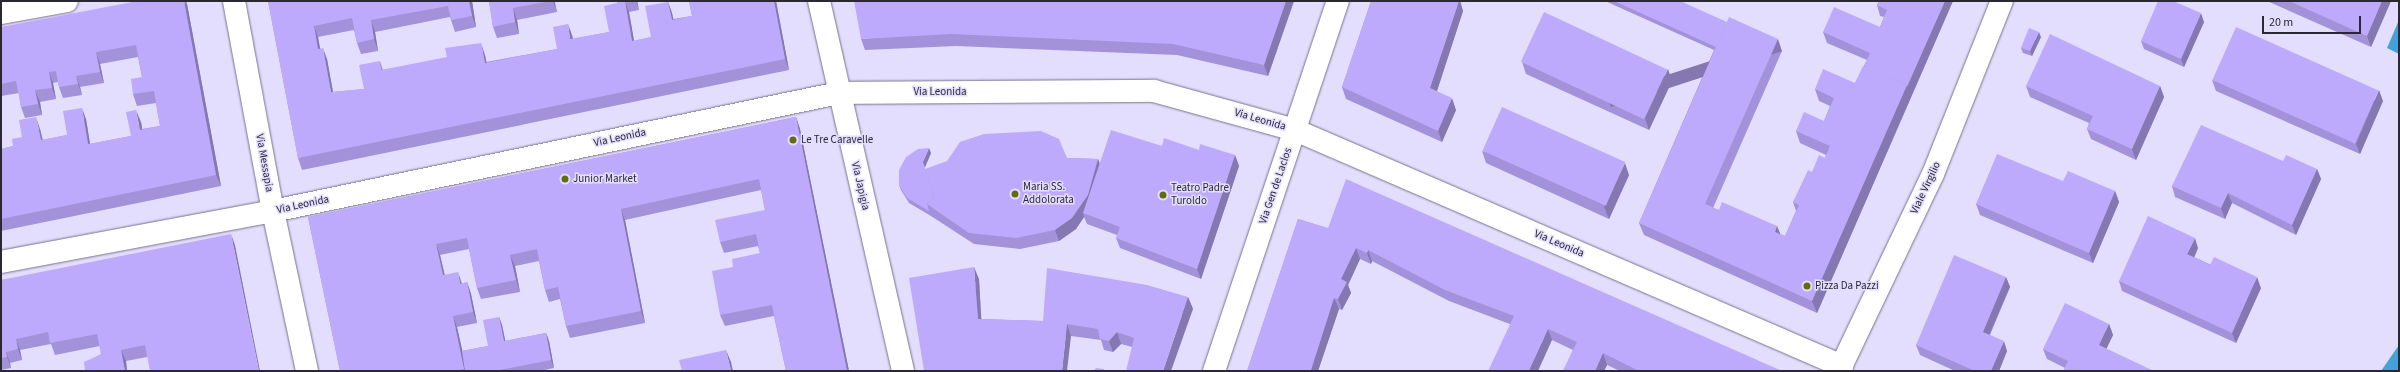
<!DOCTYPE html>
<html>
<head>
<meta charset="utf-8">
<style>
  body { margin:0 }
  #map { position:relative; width:2400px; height:372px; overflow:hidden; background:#e4defe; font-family:"Source Sans 3",sans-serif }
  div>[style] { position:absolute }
  .water>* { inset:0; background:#45a2d6 }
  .roads { filter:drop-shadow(0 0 1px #78728e) drop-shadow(0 0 1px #78728e) }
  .street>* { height:22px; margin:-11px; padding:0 11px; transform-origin:11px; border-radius:11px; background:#fff }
  .secondary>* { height:22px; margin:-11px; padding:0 11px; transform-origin:11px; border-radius:11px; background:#fff }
  .wall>* { inset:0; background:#a392d9 }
  .shaded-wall>* { inset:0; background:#8577b0; transform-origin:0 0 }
  .building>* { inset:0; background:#beaafc; transform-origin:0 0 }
  .dots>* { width:11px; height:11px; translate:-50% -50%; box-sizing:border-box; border:2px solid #e4defe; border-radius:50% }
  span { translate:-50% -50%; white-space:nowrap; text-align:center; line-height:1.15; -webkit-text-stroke:3px #e4defe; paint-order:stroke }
  .street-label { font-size:11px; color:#2b2834 }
  .poi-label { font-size:11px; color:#2b2834 }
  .left { translate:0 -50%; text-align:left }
  .frame { position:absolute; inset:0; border:2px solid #2b2834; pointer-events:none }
  .scale { position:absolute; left:2262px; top:16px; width:99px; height:18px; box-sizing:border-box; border:2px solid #2b2834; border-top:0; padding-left:5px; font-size:12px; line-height:14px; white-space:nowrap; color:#2b2834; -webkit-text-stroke:3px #e4defe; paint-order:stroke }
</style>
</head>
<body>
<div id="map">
  <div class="water">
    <i style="clip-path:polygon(2399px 20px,2399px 54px,2387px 48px)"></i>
    <i style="clip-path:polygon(2399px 345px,2399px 371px,2381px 371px)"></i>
  </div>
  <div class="roads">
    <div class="street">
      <i style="left:234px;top:1px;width:214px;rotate:79.5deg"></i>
      <i style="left:273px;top:211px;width:164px;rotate:78deg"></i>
      <i style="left:1px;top:13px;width:67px;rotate:-10.3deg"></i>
    </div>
    <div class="secondary">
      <i style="left:819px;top:1px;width:379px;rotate:77.2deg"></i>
      <i style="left:1px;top:262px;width:277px;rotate:-10.6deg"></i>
      <i style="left:273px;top:211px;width:578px;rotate:-11.78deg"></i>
      <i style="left:839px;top:93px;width:315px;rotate:-0.4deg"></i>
      <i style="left:1154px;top:91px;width:146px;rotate:15.5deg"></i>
      <i style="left:1295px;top:130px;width:596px;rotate:23.34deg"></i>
      <i style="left:1214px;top:371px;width:390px;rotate:-71.5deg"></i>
      <i style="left:1839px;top:371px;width:218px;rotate:-64.5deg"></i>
      <i style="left:1933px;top:174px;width:186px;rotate:-68.3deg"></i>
    </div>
  </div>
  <div class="wall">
    <i style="clip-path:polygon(268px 1px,472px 1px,476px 27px,455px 32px,450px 17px,375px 32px,378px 51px,361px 54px,357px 43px,354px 30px,318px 37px,320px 48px,327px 59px,333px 92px,364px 89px,380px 61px,383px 70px,485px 55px,486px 62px,557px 49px,572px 35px,573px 39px,609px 32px,617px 3px,617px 1px,637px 1px,639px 10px,629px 12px,634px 41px,651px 37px,668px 2px,672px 13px,673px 19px,692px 16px,689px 1px,776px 1px,789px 70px,302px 170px,298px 158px)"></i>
    <i style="clip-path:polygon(489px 1px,559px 1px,555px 2px,557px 12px,517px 20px,519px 34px,497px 38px,493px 27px)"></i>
    <i style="clip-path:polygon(1294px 1px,1268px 76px,1177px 55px,956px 46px,865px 50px,861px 39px)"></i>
    <i style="clip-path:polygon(1371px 1px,1460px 1px,1463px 11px,1437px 91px,1456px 110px,1442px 142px,1346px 99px,1342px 87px)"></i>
    <i style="clip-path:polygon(1605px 1px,1680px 1px,1782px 51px,1713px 208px,1719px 210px,1777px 226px,1780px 234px,1785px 236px,1796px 211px,1793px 202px,1812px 172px,1825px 158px,1826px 155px,1800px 143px,1796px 131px,1824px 121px,1830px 106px,1819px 101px,1815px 89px,1855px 83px,1867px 60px,1827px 43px,1823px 32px,1880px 27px,1884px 17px,1880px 16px,1877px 5px,1879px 1px,1953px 1px,1817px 313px,1644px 235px,1639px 223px,1714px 50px)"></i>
    <i style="clip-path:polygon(2267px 1px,2391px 1px,2371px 47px)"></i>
    <i style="clip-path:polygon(187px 4px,221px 186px,1px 231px,1px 149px,13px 146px,22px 137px,40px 129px,43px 140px,67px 135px,86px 119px,90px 144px,131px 136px,141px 122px,142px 129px,160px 126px,156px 103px,137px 106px,133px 94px,142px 77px,138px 57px,100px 64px,104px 83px,80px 87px,82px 95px,63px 98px,59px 87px,58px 82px,53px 83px,56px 99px,40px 102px,42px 115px,25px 118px,21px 107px,19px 93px,1px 96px,1px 27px)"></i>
    <i style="clip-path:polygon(2204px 22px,2184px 67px,2144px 49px,2141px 41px)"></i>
    <i style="clip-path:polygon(2041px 37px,2032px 56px,2023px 53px,2021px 48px)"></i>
    <i style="clip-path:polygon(1522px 62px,1672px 81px,1649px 130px,1526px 74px)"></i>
    <i style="clip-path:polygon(2212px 80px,2383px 101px,2360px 154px,2216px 91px)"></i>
    <i style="clip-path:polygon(2026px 86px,2160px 86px,2164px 97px,2136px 160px,2091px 139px,2087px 129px,2089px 123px,2030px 97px)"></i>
    <i style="clip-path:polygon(796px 117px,800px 129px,849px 371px,786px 371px,774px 316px,725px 326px,720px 315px,733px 267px,760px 253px,758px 246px,724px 253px,720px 242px,765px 210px,761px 190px,625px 220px,645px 323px,570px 338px,566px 326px,560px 299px,549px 302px,545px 290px,539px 261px,515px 266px,520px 292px,481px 299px,477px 288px,469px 249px,440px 255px,445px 275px,462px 284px,467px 282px,471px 294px,477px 323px,457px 327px,462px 351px,488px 346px,499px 317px,502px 325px,505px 341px,546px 333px,549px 341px,554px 368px,540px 371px,340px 371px,308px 217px)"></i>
    <i style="clip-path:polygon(1162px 146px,1199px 150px,1235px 155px,1239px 166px,1201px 279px,1120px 248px,1116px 238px,1117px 235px,1087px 224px,1084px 217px,1076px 229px,1059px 241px,1020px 249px,974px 244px,931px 216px,909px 203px,901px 190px,899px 185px,931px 153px,925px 167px,925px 169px,1067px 158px,1098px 159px,1100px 164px)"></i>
    <i style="clip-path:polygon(1482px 151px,1629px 175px,1609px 219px,1486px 163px)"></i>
    <i style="clip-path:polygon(2317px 169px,2321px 179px,2296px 235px,2232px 203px,2225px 219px,2175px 197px,2172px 186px)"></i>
    <i style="clip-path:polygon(2063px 181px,2115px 191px,2119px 202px,2093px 263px,1980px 215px,1976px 204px)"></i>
    <i style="clip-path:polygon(1298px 219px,1782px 371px,1620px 371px,1607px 365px,1604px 371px,1563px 371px,1573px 350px,1552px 340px,1449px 301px,1372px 261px,1371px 264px,1360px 259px,1348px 285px,1351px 293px,1342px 310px,1339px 309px,1318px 371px,1247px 371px)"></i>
    <i style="clip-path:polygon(235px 245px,147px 357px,126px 361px,127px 371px,85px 371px,101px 354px,100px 346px,55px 355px,51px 344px,20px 350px,22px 360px,10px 363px,11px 368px,1px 370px,1px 280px)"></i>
    <i style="clip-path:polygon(2198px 248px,2194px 257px,2261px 288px,2236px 343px,2122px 291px,2119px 281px)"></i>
    <i style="clip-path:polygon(2006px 277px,2010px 287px,1990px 335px,2007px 351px,1999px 371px,1955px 371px,1920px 355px,1916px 345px)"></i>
    <i style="clip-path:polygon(979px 279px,981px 319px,1043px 321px,1188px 297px,1193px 309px,1132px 347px,1121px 344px,1113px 352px,1104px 350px,1101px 340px,1071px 336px,924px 371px)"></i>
    <i style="clip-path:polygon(2109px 324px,2113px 335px,2106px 349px,2065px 368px,2047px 359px,2043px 349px)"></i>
  </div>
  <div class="shaded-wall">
    <i style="clip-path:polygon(184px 1px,186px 1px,187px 4px,221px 186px,216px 175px)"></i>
    <i style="clip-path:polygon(469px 1px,472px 1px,476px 27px,472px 16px)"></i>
    <i style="clip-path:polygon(553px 1px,554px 1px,557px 12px)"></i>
    <i style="clip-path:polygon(625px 1px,629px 12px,636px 52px,632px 41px)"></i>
    <i style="clip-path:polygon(636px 1px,637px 1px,639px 10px)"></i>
    <i style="clip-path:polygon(774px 1px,776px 1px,789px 70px,785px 59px)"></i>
    <i style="clip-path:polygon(1286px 1px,1294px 1px,1268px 76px,1264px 65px)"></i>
    <i style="clip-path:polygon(1459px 1px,1460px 1px,1463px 11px,1434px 100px,1430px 88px)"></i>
    <i style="clip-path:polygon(1945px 1px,1953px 1px,1817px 313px,1812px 301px,1907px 85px)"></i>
    <i style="clip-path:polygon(2382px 1px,2391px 1px,2371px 47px,2367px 36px)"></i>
    <i style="clip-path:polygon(668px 2px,672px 13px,676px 31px,672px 20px)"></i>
    <i style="clip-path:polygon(513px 8px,517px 20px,519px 34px,515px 22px)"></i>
    <i style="clip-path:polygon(2201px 13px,2204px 22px,2184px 67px,2181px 59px)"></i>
    <i style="clip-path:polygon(371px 20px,375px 32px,378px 51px,374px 39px)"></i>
    <i style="clip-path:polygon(568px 24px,572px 35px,575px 50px,570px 39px)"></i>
    <i style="clip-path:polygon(314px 26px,318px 37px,322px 60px,318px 49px)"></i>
    <i style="clip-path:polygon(2039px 32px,2041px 37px,2032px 56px,2030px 51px)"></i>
    <i style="left:1778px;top:39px;width:13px;height:180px;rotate:72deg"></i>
    <i style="clip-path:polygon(481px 43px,485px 55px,489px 74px,485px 63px)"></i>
    <i style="clip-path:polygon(323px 48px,327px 59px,335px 103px,331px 92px)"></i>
    <i style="clip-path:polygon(96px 52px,100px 64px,104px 83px,100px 72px)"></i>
    <i style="clip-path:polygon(1668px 69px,1672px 81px,1649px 130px,1645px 118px)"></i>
    <i style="clip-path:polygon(49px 72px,53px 83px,56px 99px,52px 88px)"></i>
    <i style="clip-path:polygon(76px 76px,80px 87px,82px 95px,78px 84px)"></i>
    <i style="clip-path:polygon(2160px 86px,2164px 97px,2136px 160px,2132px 149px)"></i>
    <i style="clip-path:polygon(35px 90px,40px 102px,42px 115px,38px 104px)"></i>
    <i style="clip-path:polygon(2379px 90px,2383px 101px,2360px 154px,2356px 144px)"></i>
    <i style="clip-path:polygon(1452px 98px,1456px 110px,1442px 142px,1438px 131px)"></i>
    <i style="clip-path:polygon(82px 108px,86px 119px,92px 156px,88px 144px)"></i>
    <i style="clip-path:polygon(136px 110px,141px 122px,144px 141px,140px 130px)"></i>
    <i style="clip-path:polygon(36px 117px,40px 129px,45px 152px,41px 140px)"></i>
    <i style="clip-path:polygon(796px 117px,800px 129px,849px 371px,847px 371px)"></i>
    <i style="clip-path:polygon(929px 148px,931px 153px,925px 167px,923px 162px)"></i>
    <i style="clip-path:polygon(1235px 155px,1239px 166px,1201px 279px,1197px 269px)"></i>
    <i style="clip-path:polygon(1098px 159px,1102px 170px,1083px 213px,1084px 217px,1076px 229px,1059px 241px,1055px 230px)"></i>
    <i style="clip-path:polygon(1625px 163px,1629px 175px,1609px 219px,1604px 207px)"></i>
    <i style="clip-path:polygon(2317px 169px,2321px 179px,2296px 235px,2292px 225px)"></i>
    <i style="clip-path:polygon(2115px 191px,2119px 202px,2093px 263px,2089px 253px)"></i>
    <i style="clip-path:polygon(2228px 193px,2232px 203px,2225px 219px,2221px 208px)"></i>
    <i style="clip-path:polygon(621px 209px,625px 220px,645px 323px,641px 311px)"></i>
    <i style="clip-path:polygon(1777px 226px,1782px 238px,1775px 232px)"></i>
    <i style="clip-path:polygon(231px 234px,235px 245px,260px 371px,259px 371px)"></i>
    <i style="clip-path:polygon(2195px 238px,2198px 248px,2191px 265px,2187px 254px)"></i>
    <i style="clip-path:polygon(436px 244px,440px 255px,447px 287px,443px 275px)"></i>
    <i style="clip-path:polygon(1356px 248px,1360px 259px,1348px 285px,1351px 293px,1342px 310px,1338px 299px,1341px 279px)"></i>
    <i style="clip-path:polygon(1368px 250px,1372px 261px,1371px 264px,1367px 253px)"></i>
    <i style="clip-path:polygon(510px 255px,515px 266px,520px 292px,516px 280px)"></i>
    <i style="clip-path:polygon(974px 267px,979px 279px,982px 330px,978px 319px)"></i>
    <i style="clip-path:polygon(458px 272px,462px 284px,460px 284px)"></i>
    <i style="clip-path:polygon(2006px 277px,2010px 287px,1986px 342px,1983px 332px)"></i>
    <i style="clip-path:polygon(2257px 277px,2261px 288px,2236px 343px,2232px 333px)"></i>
    <i style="clip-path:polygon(467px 282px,471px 294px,477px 323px,473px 312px)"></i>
    <i style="clip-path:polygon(1188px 297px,1193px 309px,1171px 371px,1163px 371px)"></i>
    <i style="clip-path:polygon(1334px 298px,1339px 309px,1318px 371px,1311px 371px,1311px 370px)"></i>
    <i style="clip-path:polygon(453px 316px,457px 327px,467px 371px,465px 371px,464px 369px)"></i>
    <i style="clip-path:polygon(499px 317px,502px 325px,507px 349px,504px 341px)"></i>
    <i style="clip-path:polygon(1067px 324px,1071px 336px,1067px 371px,1062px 371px)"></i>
    <i style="clip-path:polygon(2109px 324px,2113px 335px,2103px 356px,2099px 345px)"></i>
    <i style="clip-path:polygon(1548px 329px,1552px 340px,1538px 371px,1529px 371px,1529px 370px)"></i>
    <i style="clip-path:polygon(1117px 332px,1121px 344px,1113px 352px,1109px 341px)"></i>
    <i style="clip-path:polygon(546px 333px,549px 341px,554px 368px,551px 360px)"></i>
    <i style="clip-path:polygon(16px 339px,20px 350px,22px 360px,18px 349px)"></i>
    <i style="clip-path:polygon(2004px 341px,2007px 351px,1999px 371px,1991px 371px)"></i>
    <i style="clip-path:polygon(121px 350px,126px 361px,127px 371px,125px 371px)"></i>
    <i style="clip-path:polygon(726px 350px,731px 362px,733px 371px,731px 371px)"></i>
    <i style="clip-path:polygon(6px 352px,10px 363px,11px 368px,7px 357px)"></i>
    <i style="clip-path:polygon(1603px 353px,1607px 365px,1604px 371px,1595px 371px)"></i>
  </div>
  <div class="building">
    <i style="clip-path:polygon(138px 1px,184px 1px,216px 175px,1px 219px,1px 149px,13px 146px,12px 139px,22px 137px,19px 120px,36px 117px,41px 140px,67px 135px,63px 111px,82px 108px,88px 144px,131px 136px,126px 112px,136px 110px,140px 130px,160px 126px,154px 91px,133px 94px,131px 79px,142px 77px,136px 45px,96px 52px,100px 72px,76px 76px,78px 84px,59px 87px,56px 71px,49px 72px,52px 88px,35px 90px,38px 104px,21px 107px,16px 81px,1px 84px,1px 27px)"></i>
    <i style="clip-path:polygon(268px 1px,469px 1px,472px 16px,451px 20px,448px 6px,371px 20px,374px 39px,357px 43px,352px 18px,314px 26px,318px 49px,323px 48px,331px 92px,364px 89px,359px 65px,380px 61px,381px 70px,447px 57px,445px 48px,481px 43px,485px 63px,557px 49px,553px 27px,568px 24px,570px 39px,609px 32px,604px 6px,617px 3px,617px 1px,625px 1px,632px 41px,651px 37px,645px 6px,668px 2px,672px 20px,692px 16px,689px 1px,774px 1px,785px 59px,298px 158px)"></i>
    <i style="clip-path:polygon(489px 1px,550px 1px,513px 8px,515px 22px,493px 27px)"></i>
    <i style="clip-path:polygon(854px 1px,1286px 1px,1264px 65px,1173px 44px,951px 34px,861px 39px)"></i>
    <i style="clip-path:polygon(1371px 1px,1459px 1px,1430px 88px,1452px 98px,1438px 131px,1342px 87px)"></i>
    <i style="clip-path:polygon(1614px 1px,1680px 1px,1727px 22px,1716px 47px)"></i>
    <i style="clip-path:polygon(1879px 1px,1945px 1px,1907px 87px,1907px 85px,1864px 67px,1870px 53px,1823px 32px,1834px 7px,1880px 27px,1887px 10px,1877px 5px)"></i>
    <i style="clip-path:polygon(2158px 1px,2173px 1px,2201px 13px,2181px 59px,2141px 41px)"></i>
    <i style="clip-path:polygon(2289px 1px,2382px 1px,2367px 36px)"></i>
    <i style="left:1544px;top:12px;width:136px;height:55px;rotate:25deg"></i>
    <i style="clip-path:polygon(1729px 17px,1778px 39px,1705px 204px,1719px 210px,1722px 202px,1777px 226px,1775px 232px,1785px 236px,1799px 205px,1793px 202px,1808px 170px,1812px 172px,1819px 155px,1825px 158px,1830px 146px,1796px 131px,1804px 112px,1824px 121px,1834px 98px,1815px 89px,1823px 69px,1855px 83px,1863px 66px,1907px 85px,1812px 301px,1639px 223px)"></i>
    <i style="left:2236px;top:27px;width:156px;height:58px;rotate:24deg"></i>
    <i style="clip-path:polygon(2029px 28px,2039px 32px,2030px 51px,2021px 48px)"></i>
    <i style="clip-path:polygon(2050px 34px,2160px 86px,2132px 149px,2087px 129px,2093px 116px,2026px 86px)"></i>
    <i style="left:1502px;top:107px;width:135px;height:48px;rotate:24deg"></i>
    <i style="clip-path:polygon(796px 117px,847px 371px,786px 371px,772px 305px,720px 315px,712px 271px,733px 267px,732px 259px,760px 253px,756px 234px,720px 242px,715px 220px,765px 210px,759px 179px,621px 209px,641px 311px,566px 326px,558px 287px,545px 290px,537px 249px,510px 255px,516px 280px,477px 288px,467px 238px,436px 244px,443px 275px,458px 272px,460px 284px,467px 282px,473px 312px,453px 316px,464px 369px,454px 371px,340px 371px,308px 217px)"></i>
    <i style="clip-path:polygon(2201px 125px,2283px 161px,2286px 155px,2317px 169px,2292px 225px,2228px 193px,2221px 208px,2172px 186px)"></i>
    <i style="clip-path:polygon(1111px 130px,1162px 146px,1164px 138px,1199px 150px,1200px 144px,1235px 155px,1197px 269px,1116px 238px,1120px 227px,1083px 213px)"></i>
    <i style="clip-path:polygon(1041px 131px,1059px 139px,1067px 158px,1098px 159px,1088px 195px,1072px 218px,1055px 230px,1016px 238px,969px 233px,927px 204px,934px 197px,925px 169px,947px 161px,960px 142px,984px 134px)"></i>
    <i style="clip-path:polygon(929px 148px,923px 162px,934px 197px,927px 204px,929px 211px,907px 198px,899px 185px,899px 170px,906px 157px,918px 149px)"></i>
    <i style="clip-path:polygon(1997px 154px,2063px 181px,2068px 171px,2115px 191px,2089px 253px,1976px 204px)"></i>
    <i style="clip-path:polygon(1346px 179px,1782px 371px,1639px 371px,1603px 353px,1595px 371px,1563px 371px,1577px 342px,1548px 329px,1529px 370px,1531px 371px,1488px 371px,1514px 316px,1445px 290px,1368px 250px,1367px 253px,1356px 248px,1341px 279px,1347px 282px,1338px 299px,1334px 298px,1311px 370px,1312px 371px,1247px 371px,1298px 219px,1328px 228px)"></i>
    <i style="clip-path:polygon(2148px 216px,2195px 238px,2187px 254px,2210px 265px,2214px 257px,2257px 277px,2232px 333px,2119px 281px)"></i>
    <i style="clip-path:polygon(231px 234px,259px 371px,150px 371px,145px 345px,121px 350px,125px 371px,85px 371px,84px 362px,101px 354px,97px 334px,50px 343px,48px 332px,16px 339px,18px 349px,6px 352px,7px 357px,1px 358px,1px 280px)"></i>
    <i style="clip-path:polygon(1954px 255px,2006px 277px,1983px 332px,2004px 341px,1991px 371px,1975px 371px,1916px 345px)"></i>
    <i style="clip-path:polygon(974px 267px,978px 319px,1043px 321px,1047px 268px,1147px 285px,1188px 297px,1163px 371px,1126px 371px,1134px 338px,1117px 332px,1109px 341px,1100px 339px,1098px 329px,1067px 324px,1062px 371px,924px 371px,909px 278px)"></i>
    <i style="clip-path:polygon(2065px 303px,2109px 324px,2099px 345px,2154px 371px,2063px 371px,2068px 361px,2043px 349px)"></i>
    <i style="clip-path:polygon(499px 317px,504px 341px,546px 333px,551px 360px,494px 371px,465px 371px,462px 351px,488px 346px,483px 320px)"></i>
    <i style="clip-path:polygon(726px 350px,731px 371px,682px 371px,679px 360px)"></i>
    <i style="clip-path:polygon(1096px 368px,1104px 369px,1104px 371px,1093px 371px)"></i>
  </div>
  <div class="dots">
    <i style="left:793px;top:140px;background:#626b10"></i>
    <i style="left:565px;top:179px;background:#626b10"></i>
    <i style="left:1015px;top:194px;background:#626b10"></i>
    <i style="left:1163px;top:195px;background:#626b10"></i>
    <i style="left:1807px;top:286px;background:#626b10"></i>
  </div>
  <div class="street-label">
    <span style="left:940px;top:92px">Via Leonida</span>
    <span style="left:1260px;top:120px;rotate:16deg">Via Leonida</span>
    <span style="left:620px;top:138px;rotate:-12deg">Via Leonida</span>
    <span style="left:264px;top:163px;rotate:80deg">Via Messapia</span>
    <span style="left:860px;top:186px;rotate:77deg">Via Japigia</span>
    <span style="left:1276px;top:186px;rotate:-71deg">Via Gen de Laclos</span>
    <span style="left:1926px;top:188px;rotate:-65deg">Viale Virgilio</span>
    <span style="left:303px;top:205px;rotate:-12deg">Via Leonida</span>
    <span style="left:1559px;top:244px;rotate:23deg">Via Leonida</span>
  </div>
  <div class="poi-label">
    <span class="left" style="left:801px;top:140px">Le Tre Caravelle</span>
    <span class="left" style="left:573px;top:179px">Junior Market</span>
    <span class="left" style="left:1023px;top:194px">Maria SS.<br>Addolorata</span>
    <span class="left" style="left:1171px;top:195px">Teatro Padre<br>Turoldo</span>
    <span class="left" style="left:1815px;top:286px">Pizza Da Pazzi</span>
  </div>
  <div class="frame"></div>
  <div class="scale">20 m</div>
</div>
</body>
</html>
